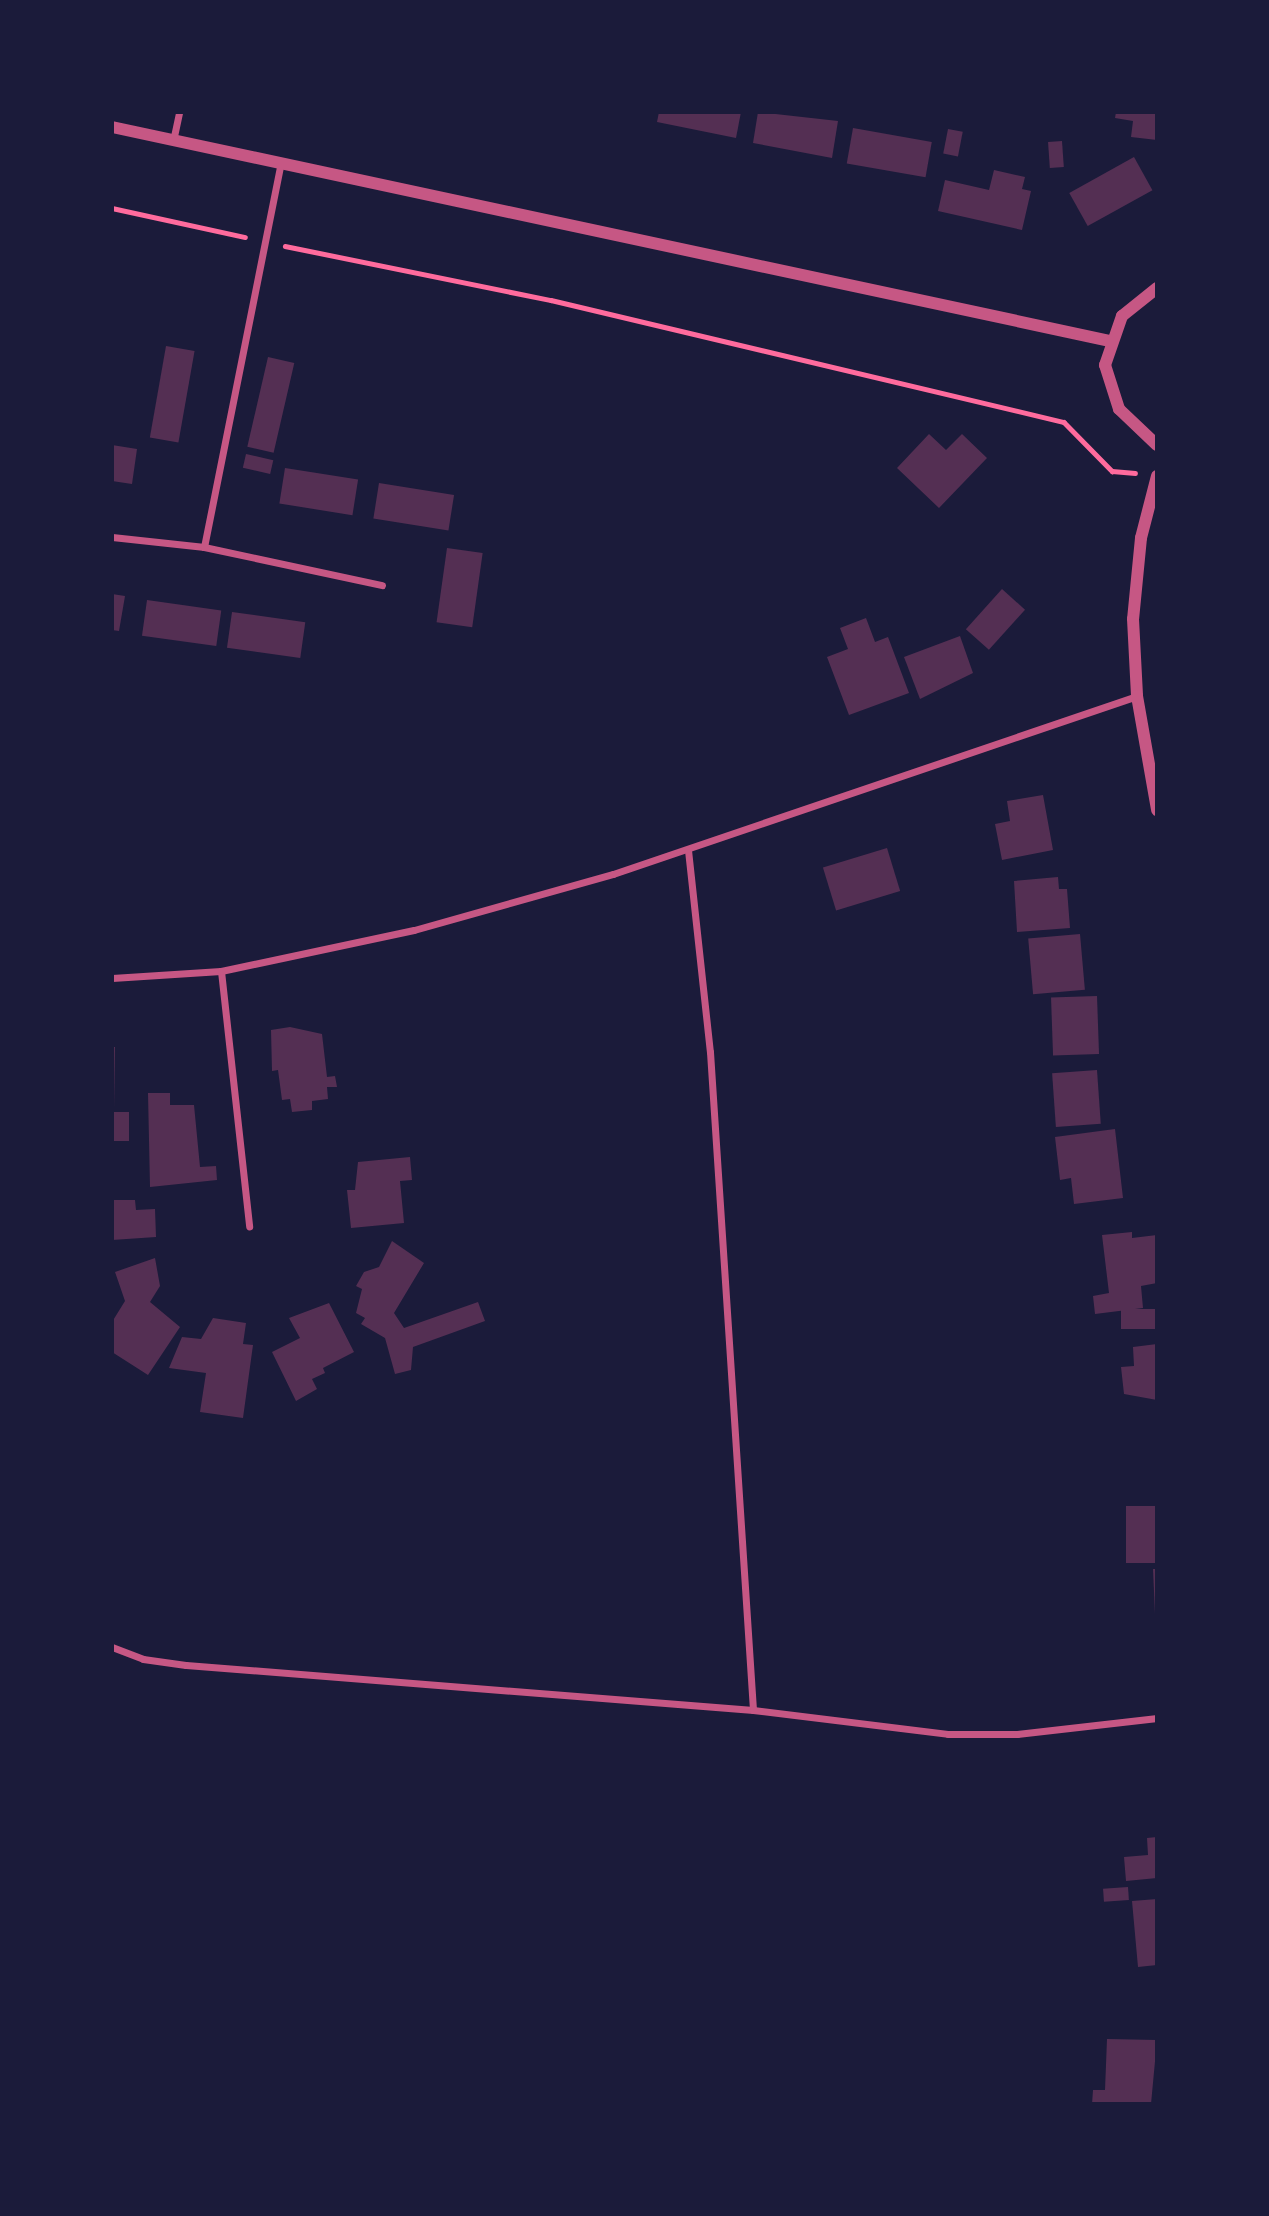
<!DOCTYPE html>
<html>
<head>
<meta charset="utf-8">
<style>
  body { margin:0 }
  #map { position:relative; width:1269px; height:2216px; overflow:hidden; background:#1b1b3a; font-family:Figtree,sans-serif }
  div>[style] { position:absolute }
  .building>* { inset:0; background:#542f53; transform-origin:0 0 }
  .path>* { height:4.5px; margin:-2.25px; padding:0 2.25px; transform-origin:2.25px; border-radius:2.25px; background:#ff6b9d }
  .minor>* { height:7px; margin:-3.5px; padding:0 3.5px; transform-origin:3.5px; border-radius:3.5px; background:#c65784 }
  .tertiary>* { height:12px; margin:-6px; padding:0 6px; transform-origin:6px; border-radius:6px; background:#c65784 }
  span { translate:-50% -50%; white-space:nowrap; text-align:center; line-height:1.15; -webkit-text-stroke:7px #1b1b3a; paint-order:stroke }
  .frame { position:absolute; inset:0; border:114px solid #1b1b3a; pointer-events:none }
</style>
</head>
<body>
<div id="map">
  <div class="building">
    <i style="clip-path:polygon(659px 112px,741px 112px,736px 138px,657px 122px)"></i>
    <i style="clip-path:polygon(758px 112px,838px 121px,832px 158px,753px 143px)"></i>
    <i style="clip-path:polygon(1116px 112px,1157px 112px,1157px 140px,1131px 137px,1133px 121px,1115px 118px)"></i>
    <i style="left:853px;top:128px;width:80px;height:36px;rotate:10deg"></i>
    <i style="left:948px;top:129px;width:15px;height:25px;rotate:11deg"></i>
    <i style="left:1062px;top:141px;width:26px;height:14px;rotate:86deg"></i>
    <i style="left:1134px;top:157px;width:38px;height:74px;rotate:61deg"></i>
    <i style="clip-path:polygon(994px 170px,1025px 177px,1022px 189px,1031px 191px,1022px 230px,938px 211px,945px 180px,989px 190px)"></i>
    <i style="left:166px;top:346px;width:29px;height:93px;rotate:10deg"></i>
    <i style="left:268px;top:357px;width:27px;height:92px;rotate:13deg"></i>
    <i style="clip-path:polygon(929px 434px,946px 450px,962px 434px,987px 458px,939px 508px,897px 468px)"></i>
    <i style="clip-path:polygon(112px 445px,137px 449px,132px 484px,112px 481px)"></i>
    <i style="left:246px;top:454px;width:28px;height:14px;rotate:13deg"></i>
    <i style="left:285px;top:468px;width:74px;height:36px;rotate:9deg"></i>
    <i style="left:379px;top:483px;width:76px;height:36px;rotate:9deg"></i>
    <i style="left:447px;top:548px;width:36px;height:75px;rotate:8deg"></i>
    <i style="left:1002px;top:589px;width:31px;height:54px;rotate:42deg"></i>
    <i style="clip-path:polygon(112px 594px,125px 596px,119px 631px,112px 630px)"></i>
    <i style="left:147px;top:600px;width:75px;height:36px;rotate:8deg"></i>
    <i style="left:232px;top:612px;width:74px;height:36px;rotate:8deg"></i>
    <i style="clip-path:polygon(866px 618px,875px 642px,888px 637px,909px 693px,849px 715px,827px 657px,848px 649px,840px 628px)"></i>
    <i style="clip-path:polygon(960px 636px,973px 673px,920px 699px,904px 657px)"></i>
    <i style="clip-path:polygon(1043px 795px,1053px 850px,1002px 860px,995px 824px,1010px 821px,1007px 801px)"></i>
    <i style="left:887px;top:848px;width:45px;height:67px;rotate:73deg"></i>
    <i style="clip-path:polygon(1058px 877px,1059px 889px,1067px 889px,1070px 928px,1017px 932px,1014px 881px)"></i>
    <i style="left:1080px;top:934px;width:56px;height:52px;rotate:85deg"></i>
    <i style="left:1097px;top:996px;width:58px;height:46px;rotate:88deg"></i>
    <i style="clip-path:polygon(290px 1027px,322px 1034px,327px 1077px,335px 1076px,337px 1087px,327px 1087px,328px 1099px,312px 1101px,312px 1110px,292px 1112px,290px 1099px,282px 1100px,278px 1070px,272px 1071px,271px 1030px)"></i>
    <i style="clip-path:polygon(112px 1047px,115px 1047px,114px 1108px,112px 1108px)"></i>
    <i style="left:1097px;top:1070px;width:54px;height:45px;rotate:86deg"></i>
    <i style="clip-path:polygon(148px 1093px,170px 1093px,170px 1105px,194px 1105px,200px 1167px,216px 1166px,217px 1180px,150px 1187px)"></i>
    <i style="left:129px;top:1112px;width:29px;height:17px;rotate:90deg"></i>
    <i style="clip-path:polygon(1115px 1129px,1123px 1198px,1074px 1204px,1071px 1178px,1060px 1180px,1055px 1137px)"></i>
    <i style="clip-path:polygon(410px 1157px,412px 1180px,400px 1181px,404px 1223px,351px 1228px,347px 1190px,355px 1190px,358px 1162px)"></i>
    <i style="clip-path:polygon(112px 1200px,135px 1200px,136px 1210px,155px 1209px,156px 1237px,112px 1240px)"></i>
    <i style="clip-path:polygon(1132px 1232px,1132px 1238px,1157px 1235px,1157px 1283px,1141px 1286px,1143px 1308px,1095px 1314px,1093px 1296px,1109px 1293px,1102px 1235px)"></i>
    <i style="clip-path:polygon(392px 1241px,424px 1263px,394px 1313px,404px 1328px,478px 1302px,485px 1321px,413px 1347px,411px 1370px,395px 1374px,385px 1338px,361px 1324px,365px 1318px,356px 1313px,362px 1289px,356px 1286px,364px 1272px,379px 1267px)"></i>
    <i style="clip-path:polygon(155px 1258px,160px 1286px,150px 1302px,180px 1327px,148px 1375px,112px 1352px,112px 1322px,125px 1301px,115px 1272px)"></i>
    <i style="clip-path:polygon(329px 1303px,354px 1352px,323px 1368px,325px 1373px,312px 1379px,317px 1389px,296px 1401px,272px 1352px,300px 1338px,289px 1318px)"></i>
    <i style="left:1157px;top:1309px;width:20px;height:36px;rotate:90deg"></i>
    <i style="clip-path:polygon(213px 1318px,246px 1323px,243px 1344px,253px 1345px,243px 1418px,200px 1412px,206px 1373px,169px 1368px,182px 1337px,201px 1339px)"></i>
    <i style="clip-path:polygon(1157px 1344px,1157px 1400px,1124px 1394px,1121px 1367px,1134px 1366px,1133px 1347px)"></i>
    <i style="left:1157px;top:1506px;width:57px;height:31px;rotate:90deg"></i>
    <i style="clip-path:polygon(1153px 1569px,1157px 1569px,1157px 1614px,1155px 1614px)"></i>
    <i style="clip-path:polygon(1157px 1837px,1157px 1878px,1126px 1881px,1124px 1857px,1148px 1855px,1147px 1838px)"></i>
    <i style="left:1128px;top:1887px;width:13px;height:25px;rotate:86deg"></i>
    <i style="clip-path:polygon(1157px 1899px,1157px 1965px,1138px 1967px,1132px 1901px)"></i>
    <i style="clip-path:polygon(1107px 2039px,1157px 2040px,1151px 2104px,1092px 2104px,1093px 2090px,1105px 2090px)"></i>
  </div>
  <div class="path">
    <i style="left:112px;top:208px;width:136px;rotate:12.3deg"></i>
    <i style="left:285px;top:246px;width:271px;rotate:11.5deg"></i>
    <i style="left:551px;top:300px;width:527px;rotate:13.38deg"></i>
    <i style="left:1064px;top:422px;width:69px;rotate:45.6deg"></i>
    <i style="left:1112px;top:471px;width:23px;rotate:5deg"></i>
  </div>
  <div class="minor">
    <i style="left:173px;top:141px;width:30px;rotate:-78deg"></i>
    <i style="left:112px;top:537px;width:93px;rotate:6.2deg"></i>
    <i style="left:204px;top:547px;width:182px;rotate:12.1deg"></i>
    <i style="left:204px;top:547px;width:392px;rotate:-78.7deg"></i>
    <i style="left:688px;top:850px;width:203px;rotate:83.8deg"></i>
    <i style="left:710px;top:1052px;width:659px;rotate:86.26deg"></i>
    <i style="left:221px;top:971px;width:257px;rotate:83.7deg"></i>
    <i style="left:112px;top:978px;width:109px;rotate:-3.7deg"></i>
    <i style="left:221px;top:971px;width:197px;rotate:-12deg"></i>
    <i style="left:414px;top:930px;width:207px;rotate:-15.7deg"></i>
    <i style="left:613px;top:874px;width:553px;rotate:-18.76deg"></i>
    <i style="left:112px;top:1647px;width:33px;rotate:21deg"></i>
    <i style="left:143px;top:1659px;width:43px;rotate:7.9deg"></i>
    <i style="left:186px;top:1665px;width:569px;rotate:4.54deg"></i>
    <i style="left:753px;top:1710px;width:196px;rotate:7deg"></i>
    <i style="left:948px;top:1734px;width:69px"></i>
    <i style="left:1017px;top:1734px;width:141px;rotate:-6.5deg"></i>
  </div>
  <div class="tertiary">
    <i style="left:112px;top:127px;width:1021px;rotate:12.1deg"></i>
    <i style="left:1157px;top:288px;width:45px;rotate:141.3deg"></i>
    <i style="left:1122px;top:316px;width:52px;rotate:109.1deg"></i>
    <i style="left:1105px;top:365px;width:46px;rotate:72.3deg"></i>
    <i style="left:1119px;top:409px;width:52px;rotate:43.5deg"></i>
    <i style="left:1157px;top:476px;width:64px;rotate:104.5deg"></i>
    <i style="left:1141px;top:538px;width:81px;rotate:95.6deg"></i>
    <i style="left:1133px;top:619px;width:77px;rotate:87deg"></i>
    <i style="left:1137px;top:696px;width:116px;rotate:80deg"></i>
  </div>
  <div class="frame"></div>
</div>
</body>
</html>
